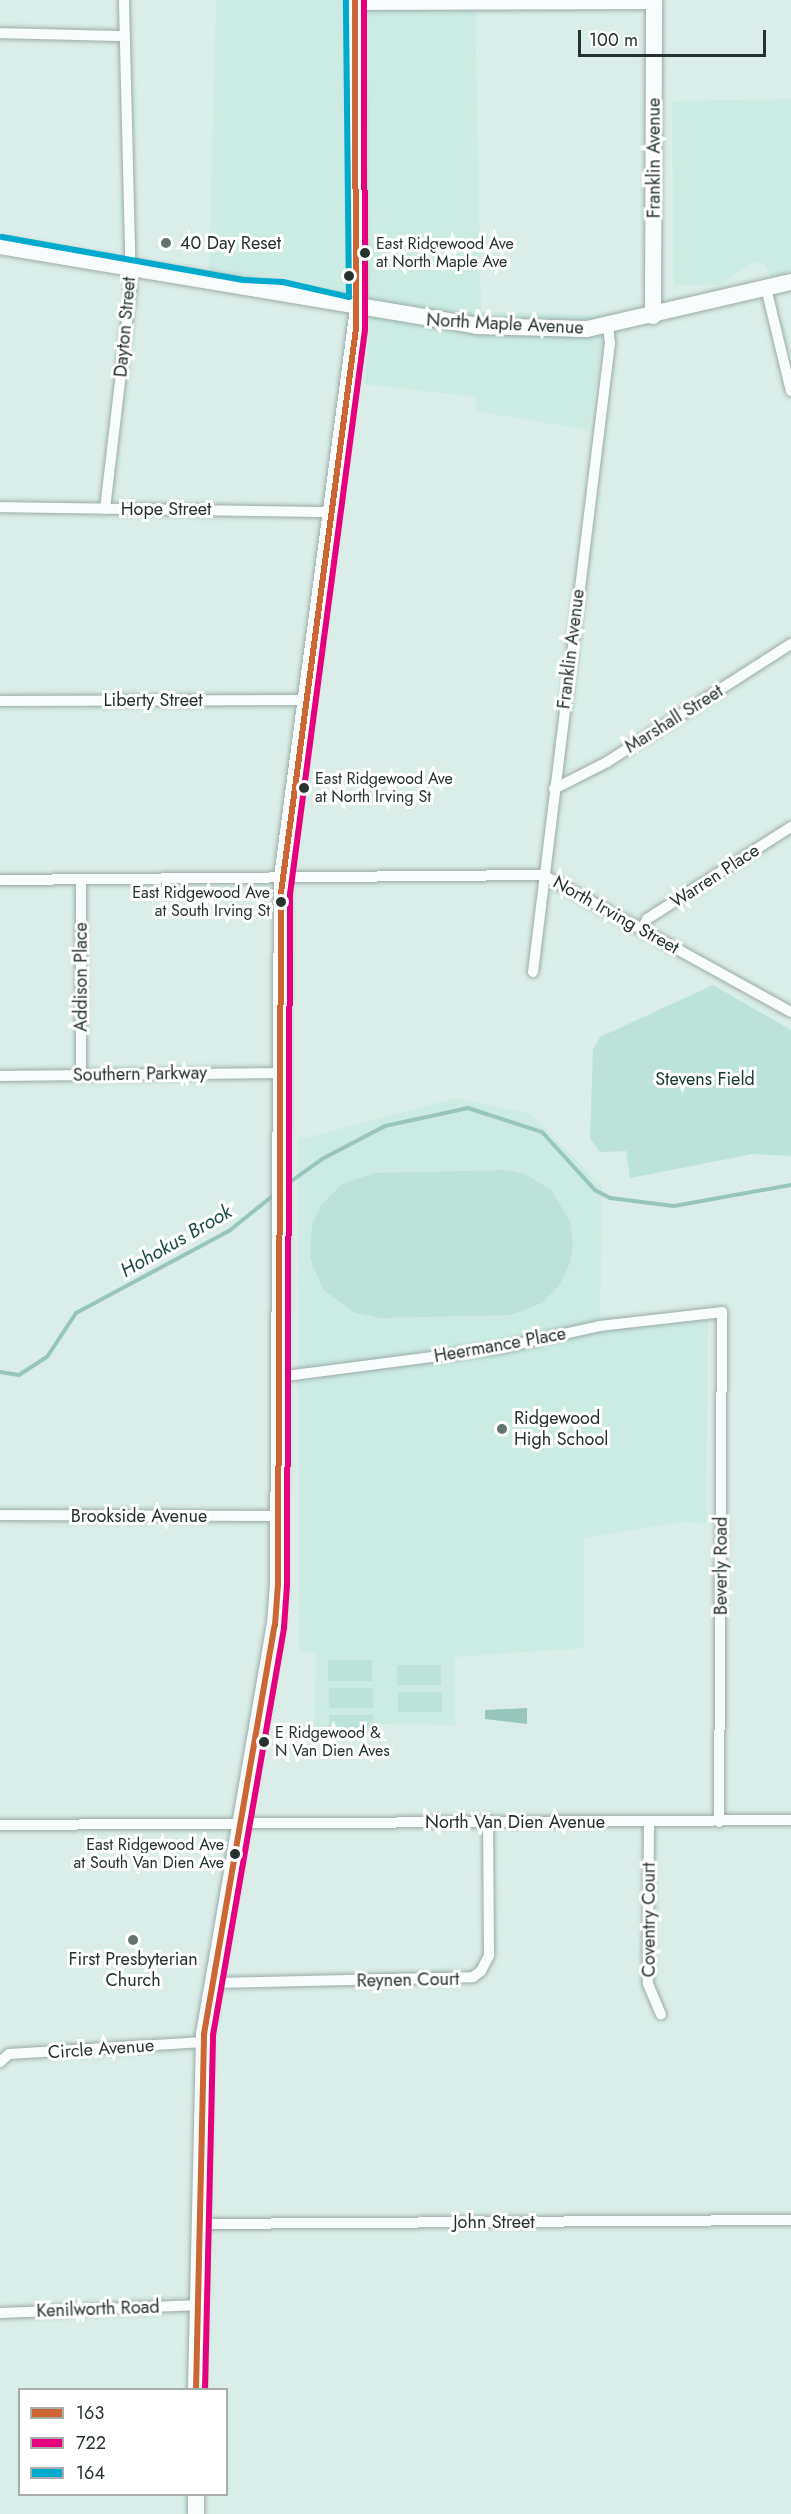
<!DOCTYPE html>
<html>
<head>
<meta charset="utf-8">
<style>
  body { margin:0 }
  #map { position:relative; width:791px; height:2514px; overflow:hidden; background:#daede8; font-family:Jost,sans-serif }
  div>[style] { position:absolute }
  .built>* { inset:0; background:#cbebe3 }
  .green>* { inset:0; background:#bce3d9; transform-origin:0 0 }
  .water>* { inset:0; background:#97c7bc }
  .stream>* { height:4px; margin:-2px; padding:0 2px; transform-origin:2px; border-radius:2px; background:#97c7bc }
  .roads { filter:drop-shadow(0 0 2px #9caba7) drop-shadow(0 0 2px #9caba7) }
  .street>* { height:10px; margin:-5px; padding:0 5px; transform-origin:5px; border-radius:5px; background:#f9fcfc }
  .secondary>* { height:14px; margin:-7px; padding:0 7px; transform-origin:7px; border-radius:7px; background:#f9fcfc }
  .primary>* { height:16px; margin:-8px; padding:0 8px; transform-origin:8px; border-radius:8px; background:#f9fcfc }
  .bus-1>* { height:6px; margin:-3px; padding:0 3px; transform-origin:3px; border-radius:3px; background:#c63 }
  .bus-2>* { height:6px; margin:-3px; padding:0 3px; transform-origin:3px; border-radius:3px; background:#e5007d }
  .bus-3>* { height:6px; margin:-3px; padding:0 3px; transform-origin:3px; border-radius:3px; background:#00a9ce }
  .dots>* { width:16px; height:16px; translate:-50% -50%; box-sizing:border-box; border:3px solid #fff; border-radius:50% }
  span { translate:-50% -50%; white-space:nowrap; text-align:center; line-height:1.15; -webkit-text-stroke:6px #fff; paint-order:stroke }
  .bus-label { font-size:16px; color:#25322f }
  .left { translate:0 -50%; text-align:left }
  .right { translate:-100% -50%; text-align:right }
  .street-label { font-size:18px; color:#25322f }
  .poi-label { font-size:18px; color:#25322f }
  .park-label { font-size:18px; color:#16352e }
  .water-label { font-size:20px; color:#184d43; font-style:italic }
  .legend { position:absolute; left:18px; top:2388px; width:210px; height:108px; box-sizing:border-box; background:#fff; border:2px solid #a8adac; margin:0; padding:8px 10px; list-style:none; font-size:18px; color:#25322f }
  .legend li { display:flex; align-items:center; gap:12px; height:30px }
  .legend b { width:30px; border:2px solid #a8adac }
  .scale { position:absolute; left:578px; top:30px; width:188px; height:27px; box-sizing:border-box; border:3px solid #25322f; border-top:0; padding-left:8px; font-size:18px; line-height:21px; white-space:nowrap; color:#25322f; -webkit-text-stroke:4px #fff; paint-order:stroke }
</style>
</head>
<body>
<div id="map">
  <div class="built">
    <i style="clip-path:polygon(216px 0,475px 0,481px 312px,607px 316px,588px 430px,475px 411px,476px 397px,365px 384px,371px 308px,209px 273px)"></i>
    <i style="clip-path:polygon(791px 99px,791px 271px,771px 276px,763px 262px,749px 264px,720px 285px,674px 285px,672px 101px)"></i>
    <i style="clip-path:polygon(456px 1098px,531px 1114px,602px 1187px,600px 1326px,708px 1320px,706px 1524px,683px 1522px,584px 1538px,584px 1648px,455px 1657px,455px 1725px,379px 1724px,378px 1740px,314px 1739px,316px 1654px,299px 1650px,298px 1140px)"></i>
  </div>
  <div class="green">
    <i style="clip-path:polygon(713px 985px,791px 1030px,791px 1156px,753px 1154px,630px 1178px,626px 1151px,600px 1152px,590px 1139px,593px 1050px,600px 1037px)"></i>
    <i style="clip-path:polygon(507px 1170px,525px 1174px,551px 1190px,570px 1221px,573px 1246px,570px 1263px,559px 1286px,542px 1303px,511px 1315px,380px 1318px,353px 1312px,323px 1289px,310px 1258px,312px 1225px,321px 1205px,342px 1184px,374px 1173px)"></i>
    <i style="left:328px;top:1660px;width:44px;height:21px"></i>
    <i style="left:397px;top:1665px;width:44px;height:20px"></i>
    <i style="left:329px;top:1688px;width:44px;height:20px"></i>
    <i style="left:398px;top:1692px;width:44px;height:20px"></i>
    <i style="left:329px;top:1715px;width:44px;height:20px"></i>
  </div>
  <div class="water">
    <i style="clip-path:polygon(527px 1708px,527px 1724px,485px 1719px,485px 1710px)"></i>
  </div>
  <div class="stream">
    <i style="left:286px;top:1185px;width:44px;rotate:-35.8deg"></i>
    <i style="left:322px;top:1159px;width:71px;rotate:-27.6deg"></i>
    <i style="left:385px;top:1126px;width:85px;rotate:-12.2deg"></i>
    <i style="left:468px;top:1108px;width:78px;rotate:18deg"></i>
    <i style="left:542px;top:1132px;width:79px;rotate:47.6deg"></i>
    <i style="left:595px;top:1190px;width:17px;rotate:28deg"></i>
    <i style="left:610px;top:1198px;width:64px;rotate:7.1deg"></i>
    <i style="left:674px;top:1206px;width:119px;rotate:-10.2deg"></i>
    <i style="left:0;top:1372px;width:19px;rotate:9deg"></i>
    <i style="left:19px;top:1375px;width:33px;rotate:-33deg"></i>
    <i style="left:47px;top:1357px;width:53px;rotate:-56.6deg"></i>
    <i style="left:76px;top:1313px;width:174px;rotate:-28.2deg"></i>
    <i style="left:229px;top:1231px;width:59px;rotate:-38.8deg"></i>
  </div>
  <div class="roads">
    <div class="street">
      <i style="left:355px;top:5px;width:299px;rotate:-0.2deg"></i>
      <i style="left:0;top:33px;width:124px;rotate:1.4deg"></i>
      <i style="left:766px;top:288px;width:106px;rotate:76.4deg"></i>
      <i style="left:0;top:507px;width:331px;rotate:0.9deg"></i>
      <i style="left:105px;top:509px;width:222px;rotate:-83.3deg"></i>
      <i style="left:131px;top:289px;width:289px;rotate:-91.4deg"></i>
      <i style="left:0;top:701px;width:306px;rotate:-0.2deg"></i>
      <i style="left:554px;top:789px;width:59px;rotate:-27deg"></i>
      <i style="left:607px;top:762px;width:219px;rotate:-32.7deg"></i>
      <i style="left:0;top:880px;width:543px;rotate:-0.53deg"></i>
      <i style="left:543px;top:875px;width:283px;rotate:28.9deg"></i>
      <i style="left:642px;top:929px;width:11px;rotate:-63deg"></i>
      <i style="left:647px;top:919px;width:171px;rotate:-32.6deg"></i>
      <i style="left:533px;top:972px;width:634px;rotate:-83.02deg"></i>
      <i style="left:610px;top:343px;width:17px;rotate:-97deg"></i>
      <i style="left:81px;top:1075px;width:196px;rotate:-90deg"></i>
      <i style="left:0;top:1076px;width:279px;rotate:-0.6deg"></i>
      <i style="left:278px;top:1377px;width:224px;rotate:-7.4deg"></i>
      <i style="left:500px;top:1348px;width:102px;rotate:-12.4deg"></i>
      <i style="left:600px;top:1326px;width:123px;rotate:-6.5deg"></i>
      <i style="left:722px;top:1312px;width:510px;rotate:90.34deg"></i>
      <i style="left:0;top:1515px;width:278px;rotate:0.2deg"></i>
      <i style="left:649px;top:1823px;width:161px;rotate:90.4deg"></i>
      <i style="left:648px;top:1984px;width:33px;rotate:67deg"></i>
      <i style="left:0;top:1825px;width:791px;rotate:-0.36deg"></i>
      <i style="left:215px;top:1983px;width:258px;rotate:-1.3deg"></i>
      <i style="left:473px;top:1977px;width:10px;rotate:-37deg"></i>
      <i style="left:481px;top:1971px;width:18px;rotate:-63deg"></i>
      <i style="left:489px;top:1955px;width:135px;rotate:-90.4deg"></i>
      <i style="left:0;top:2062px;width:12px;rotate:-42deg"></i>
      <i style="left:9px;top:2054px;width:195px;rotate:-3.5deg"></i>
      <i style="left:198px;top:2224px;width:593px;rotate:-0.39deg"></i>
      <i style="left:0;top:2313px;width:196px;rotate:-2.3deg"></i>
    </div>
    <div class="secondary">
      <i style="left:355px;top:0;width:308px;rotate:89.4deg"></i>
    </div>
    <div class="primary">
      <i style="left:0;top:246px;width:483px;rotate:9.5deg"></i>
      <i style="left:476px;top:326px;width:111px;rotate:1.5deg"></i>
      <i style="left:587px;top:329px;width:209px;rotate:-13deg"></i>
      <i style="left:653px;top:316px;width:316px;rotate:-89.8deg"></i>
      <i style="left:196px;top:2390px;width:356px;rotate:-88.7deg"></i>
      <i style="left:204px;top:2034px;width:415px;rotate:-80.2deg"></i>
      <i style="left:275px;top:1625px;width:41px;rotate:-85.8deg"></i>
      <i style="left:278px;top:1584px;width:707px;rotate:-89.68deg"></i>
      <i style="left:282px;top:877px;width:574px;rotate:-82.39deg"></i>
      <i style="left:196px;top:2514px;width:20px;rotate:-90deg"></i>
    </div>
  </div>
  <div class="bus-1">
    <i style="left:196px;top:2390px;width:356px;rotate:-88.7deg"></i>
    <i style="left:204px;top:2034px;width:415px;rotate:-80.2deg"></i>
    <i style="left:275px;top:1625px;width:41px;rotate:-85.8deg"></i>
    <i style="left:278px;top:1584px;width:691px;rotate:-89.75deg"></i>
    <i style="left:281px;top:893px;width:569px;rotate:-82.43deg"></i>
    <i style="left:356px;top:329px;width:329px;rotate:-90.2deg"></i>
  </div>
  <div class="bus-2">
    <i style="left:205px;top:2390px;width:355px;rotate:-88.7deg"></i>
    <i style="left:213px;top:2035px;width:414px;rotate:-80.1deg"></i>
    <i style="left:284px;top:1627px;width:42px;rotate:-85.9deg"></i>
    <i style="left:287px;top:1585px;width:691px;rotate:-89.75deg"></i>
    <i style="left:290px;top:894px;width:569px;rotate:-82.43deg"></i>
    <i style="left:365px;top:330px;width:330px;rotate:-90.2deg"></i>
  </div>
  <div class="bus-3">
    <i style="left:2px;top:237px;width:245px;rotate:10.1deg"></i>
    <i style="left:243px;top:280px;width:40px;rotate:2.9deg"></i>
    <i style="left:283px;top:282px;width:68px;rotate:12.8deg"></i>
    <i style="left:349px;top:297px;width:297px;rotate:-90.6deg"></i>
  </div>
  <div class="dots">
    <i style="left:166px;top:243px;background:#647370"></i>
    <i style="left:365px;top:253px;background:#25322f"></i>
    <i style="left:349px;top:276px;background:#25322f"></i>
    <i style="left:304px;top:788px;background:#25322f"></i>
    <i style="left:281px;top:902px;background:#25322f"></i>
    <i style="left:502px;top:1429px;background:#647370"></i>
    <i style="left:264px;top:1742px;background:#25322f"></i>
    <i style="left:235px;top:1854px;background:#25322f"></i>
    <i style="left:133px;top:1940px;background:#647370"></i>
  </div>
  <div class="bus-label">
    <span class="left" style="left:376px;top:253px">East Ridgewood Ave<br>at North Maple Ave</span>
    <span class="left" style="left:315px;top:788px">East Ridgewood Ave<br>at North Irving St</span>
    <span class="right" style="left:270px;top:902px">East Ridgewood Ave<br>at South Irving St</span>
    <span class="left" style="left:275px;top:1742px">E Ridgewood &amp;<br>N Van Dien Aves</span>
    <span class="right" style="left:224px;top:1854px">East Ridgewood Ave<br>at South Van Dien Ave</span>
  </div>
  <div class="street-label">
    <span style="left:654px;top:158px;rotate:-90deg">Franklin Avenue</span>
    <span style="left:505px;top:324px;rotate:3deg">North Maple Avenue</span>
    <span style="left:125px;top:327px;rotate:-85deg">Dayton Street</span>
    <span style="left:166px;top:509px">Hope Street</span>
    <span style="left:571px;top:649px;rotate:-83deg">Franklin Avenue</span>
    <span style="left:153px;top:700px">Liberty Street</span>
    <span style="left:674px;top:719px;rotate:-32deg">Marshall Street</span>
    <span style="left:715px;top:876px;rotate:-33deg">Warren Place</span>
    <span style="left:616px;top:915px;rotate:29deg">North Irving Street</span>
    <span style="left:81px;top:977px;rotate:-90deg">Addison Place</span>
    <span style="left:140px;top:1074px;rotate:-1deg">Southern Parkway</span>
    <span style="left:500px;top:1345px;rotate:-10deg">Heermance Place</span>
    <span style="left:139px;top:1516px">Brookside Avenue</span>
    <span style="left:721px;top:1566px;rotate:-90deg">Beverly Road</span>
    <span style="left:515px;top:1822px">North Van Dien Avenue</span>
    <span style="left:649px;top:1920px;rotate:-90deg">Coventry Court</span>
    <span style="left:408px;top:1980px;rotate:-1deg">Reynen Court</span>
    <span style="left:101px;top:2049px;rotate:-4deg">Circle Avenue</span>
    <span style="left:494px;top:2222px">John Street</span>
    <span style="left:98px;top:2309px;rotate:-2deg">Kenilworth Road</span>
  </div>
  <div class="poi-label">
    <span class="left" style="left:180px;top:243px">40 Day Reset</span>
    <span class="left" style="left:514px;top:1429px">Ridgewood<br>High School</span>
    <span style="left:133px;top:1970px">First Presbyterian<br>Church</span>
  </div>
  <div class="park-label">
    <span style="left:705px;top:1079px">Stevens Field</span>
  </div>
  <div class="water-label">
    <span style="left:176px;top:1241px;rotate:-30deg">Hohokus Brook</span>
  </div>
  <ul class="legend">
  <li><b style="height:8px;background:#c63"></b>163</li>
  <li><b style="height:8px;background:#e5007d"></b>722</li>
  <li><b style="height:8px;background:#00a9ce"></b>164</li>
  </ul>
  <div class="scale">100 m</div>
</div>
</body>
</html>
